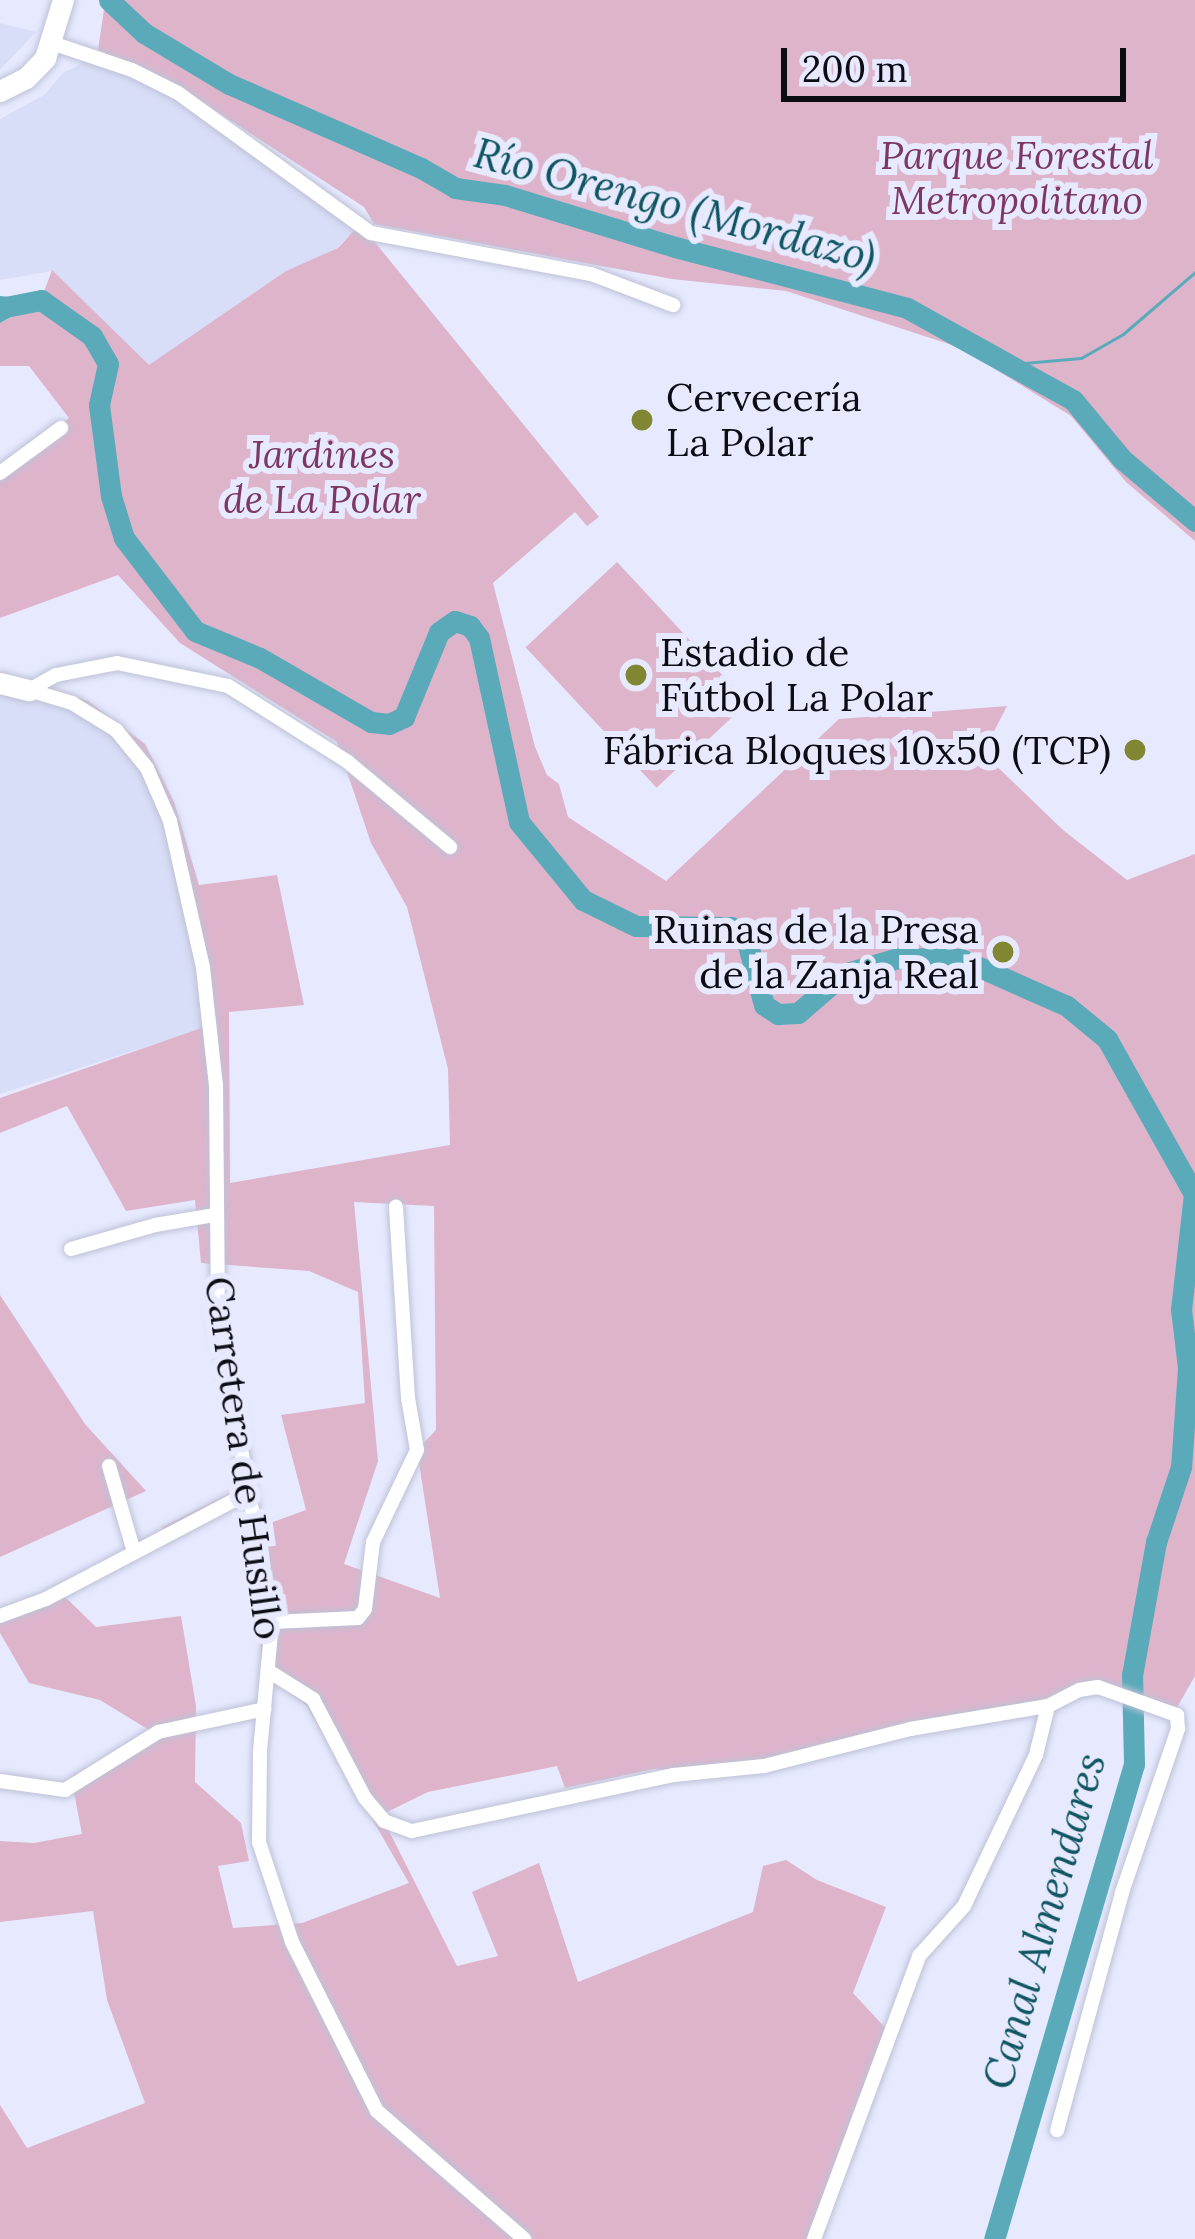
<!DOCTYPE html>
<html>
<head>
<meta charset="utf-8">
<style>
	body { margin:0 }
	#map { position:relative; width:1195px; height:2239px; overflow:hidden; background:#e7eaff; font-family:Lora,serif }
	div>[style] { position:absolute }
	.built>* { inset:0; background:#d9def8 }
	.green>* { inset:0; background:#deb4cb; transform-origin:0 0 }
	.water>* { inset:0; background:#5aaaba }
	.stream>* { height:3px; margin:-1.5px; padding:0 1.5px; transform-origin:1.5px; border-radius:1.5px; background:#5aaaba }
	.river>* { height:21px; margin:-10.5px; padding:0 10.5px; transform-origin:10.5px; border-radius:10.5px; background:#5aaaba }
	.roads { filter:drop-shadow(0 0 3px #bec2d6) drop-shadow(0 0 3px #bec2d6) }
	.street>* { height:14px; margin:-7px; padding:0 7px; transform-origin:7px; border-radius:7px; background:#fff }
	.secondary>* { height:21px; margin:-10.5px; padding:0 10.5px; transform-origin:10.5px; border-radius:10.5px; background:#fff }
	.primary>* { height:21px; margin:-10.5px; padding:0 10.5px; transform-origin:10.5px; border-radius:10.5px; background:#fff }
	.dots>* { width:33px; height:33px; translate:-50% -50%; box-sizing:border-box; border:6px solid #e7eaff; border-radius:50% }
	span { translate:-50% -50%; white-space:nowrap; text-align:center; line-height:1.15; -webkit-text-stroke:12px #e7eaff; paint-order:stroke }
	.park-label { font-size:39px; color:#7d3763; font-style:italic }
	.poi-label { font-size:39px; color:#0c0d13 }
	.left { translate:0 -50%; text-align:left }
	.right { translate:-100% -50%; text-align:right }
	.street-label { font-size:39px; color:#0c0d13 }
	.water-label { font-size:42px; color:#0f5561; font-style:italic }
	.scale { position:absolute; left:781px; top:48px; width:345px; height:54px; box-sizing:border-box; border:6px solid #0c0d13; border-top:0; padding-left:15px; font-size:36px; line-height:42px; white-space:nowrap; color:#0c0d13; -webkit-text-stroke:9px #e7eaff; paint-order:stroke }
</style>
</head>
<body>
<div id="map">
	<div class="built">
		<i style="clip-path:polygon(0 23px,36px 32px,0 70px)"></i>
		<i style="clip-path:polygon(93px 58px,178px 93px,360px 224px,338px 247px,149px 366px,52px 271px,0 280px,0 119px,44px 95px,63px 73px)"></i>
		<i style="clip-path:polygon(0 683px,29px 690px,116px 730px,147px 768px,170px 821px,213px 1025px,0 1094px)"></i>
	</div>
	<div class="green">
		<i style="clip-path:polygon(125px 0,1195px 0,1195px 541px,1126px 482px,1071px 416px,961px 348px,786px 291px,672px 279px,374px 224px,364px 207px,182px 89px,98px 50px,105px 3px,126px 14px)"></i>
		<i style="clip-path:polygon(evenodd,360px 224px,599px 517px,587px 526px,575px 512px,493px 583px,535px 747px,547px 775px,559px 784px,568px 817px,666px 881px,839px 719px,1007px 706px,983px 753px,1063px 830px,1127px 880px,1195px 854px,1195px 1676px,1172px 1716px,1098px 1687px,1048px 1706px,714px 1771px,654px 1769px,565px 1788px,557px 1766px,428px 1792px,381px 1815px,457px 1966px,498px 1956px,472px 1892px,539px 1863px,578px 1982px,753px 1912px,763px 1866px,786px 1860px,817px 1880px,886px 1907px,853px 1993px,890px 2033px,814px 2239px,0 2239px,0 2105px,27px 2148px,145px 2103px,107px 2000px,93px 1911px,0 1922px,0 1841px,34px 1843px,82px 1834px,71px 1777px,149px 1730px,100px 1700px,29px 1683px,0 1633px,0 1609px,58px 1590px,96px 1627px,181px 1616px,196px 1706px,195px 1782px,241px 1823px,249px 1861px,218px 1866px,233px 1928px,302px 1923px,409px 1883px,307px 1706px,262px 1673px,256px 1551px,243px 1504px,168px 1541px,162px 1527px,251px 1483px,262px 1526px,306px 1510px,281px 1415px,365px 1403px,358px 1292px,309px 1271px,201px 1263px,195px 1200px,126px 1211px,67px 1106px,0 1133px,0 1098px,213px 1024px,170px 821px,147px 768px,116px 729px,72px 703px,0 683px,0 672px,88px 701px,145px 744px,174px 802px,199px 885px,277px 875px,304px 1005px,229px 1012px,230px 1183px,450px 1145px,448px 1069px,407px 907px,371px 843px,337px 742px,180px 643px,118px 575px,0 618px,0 467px,69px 418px,29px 366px,0 366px,0 323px,41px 300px,52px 270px,149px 365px,286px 271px,338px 248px,360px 224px,354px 1202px,434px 1206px,436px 1430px,417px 1450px,440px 1598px,344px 1564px,378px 1461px,354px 1202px)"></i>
		<i style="left:617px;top:562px;width:192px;height:125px;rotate:47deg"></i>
		<i style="clip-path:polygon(0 1295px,85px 1424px,146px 1491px,0 1557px)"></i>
	</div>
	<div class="water">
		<i style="clip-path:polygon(0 296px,41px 300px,0 323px)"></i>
	</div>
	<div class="stream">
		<i style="left:1013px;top:364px;width:68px;rotate:-5deg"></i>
		<i style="left:1081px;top:358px;width:48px;rotate:-29.7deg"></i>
		<i style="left:1123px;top:334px;width:95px;rotate:-40.7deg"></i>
		<i style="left:1194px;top:1194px;width:1px;rotate:45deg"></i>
	</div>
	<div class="river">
		<i style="left:109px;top:0;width:48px;rotate:43.3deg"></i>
		<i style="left:144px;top:33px;width:99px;rotate:31deg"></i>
		<i style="left:229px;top:84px;width:210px;rotate:23.6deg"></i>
		<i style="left:421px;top:168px;width:39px;rotate:30deg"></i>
		<i style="left:455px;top:188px;width:50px;rotate:8deg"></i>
		<i style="left:505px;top:195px;width:178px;rotate:17deg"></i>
		<i style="left:675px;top:247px;width:240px;rotate:14.7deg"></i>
		<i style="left:907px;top:308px;width:190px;rotate:29deg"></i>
		<i style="left:1073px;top:400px;width:77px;rotate:50.3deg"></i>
		<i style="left:1122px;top:459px;width:96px;rotate:40.3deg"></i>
		<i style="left:0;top:308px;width:42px;rotate:-11deg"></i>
		<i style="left:41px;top:300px;width:62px;rotate:35.2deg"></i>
		<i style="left:92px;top:336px;width:32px;rotate:60deg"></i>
		<i style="left:108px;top:364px;width:42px;rotate:102.4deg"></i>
		<i style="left:99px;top:405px;width:92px;rotate:82.5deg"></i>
		<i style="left:111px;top:496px;width:44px;rotate:72.8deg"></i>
		<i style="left:124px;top:538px;width:117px;rotate:52.6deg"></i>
		<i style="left:195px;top:631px;width:70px;rotate:22.6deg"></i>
		<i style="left:260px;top:658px;width:128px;rotate:30deg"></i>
		<i style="left:371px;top:722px;width:18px;rotate:6deg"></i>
		<i style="left:389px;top:724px;width:17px;rotate:-25deg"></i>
		<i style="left:404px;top:717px;width:92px;rotate:-67.6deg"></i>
		<i style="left:439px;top:632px;width:19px;rotate:-35deg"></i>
		<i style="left:455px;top:621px;width:16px;rotate:18deg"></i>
		<i style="left:470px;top:626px;width:15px;rotate:53deg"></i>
		<i style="left:479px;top:638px;width:188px;rotate:77.7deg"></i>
		<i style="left:519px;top:822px;width:101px;rotate:50.6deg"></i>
		<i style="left:583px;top:900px;width:59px;rotate:26.1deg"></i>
		<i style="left:636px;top:926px;width:95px;rotate:0.6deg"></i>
		<i style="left:731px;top:927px;width:16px;rotate:27deg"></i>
		<i style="left:745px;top:934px;width:73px;rotate:75deg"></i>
		<i style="left:764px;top:1005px;width:17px;rotate:33deg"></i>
		<i style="left:778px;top:1014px;width:20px;rotate:-3deg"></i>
		<i style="left:798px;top:1013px;width:60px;rotate:-40.9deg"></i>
		<i style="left:843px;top:974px;width:57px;rotate:-16.2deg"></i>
		<i style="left:898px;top:958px;width:63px;rotate:0.9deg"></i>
		<i style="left:961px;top:959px;width:116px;rotate:23.9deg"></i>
		<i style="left:1067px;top:1006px;width:52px;rotate:39.5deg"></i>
		<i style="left:1107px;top:1039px;width:178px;rotate:60.7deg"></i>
		<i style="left:1194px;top:1194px;width:116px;rotate:96.4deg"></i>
		<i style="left:1181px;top:1309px;width:59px;rotate:83.2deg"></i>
		<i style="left:1188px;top:1368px;width:99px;rotate:94deg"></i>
		<i style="left:1181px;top:1467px;width:79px;rotate:108.4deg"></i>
		<i style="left:1156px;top:1542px;width:135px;rotate:100.2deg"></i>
		<i style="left:1132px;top:1675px;width:89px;rotate:88.7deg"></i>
		<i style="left:1134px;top:1764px;width:495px;rotate:106.4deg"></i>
	</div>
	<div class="roads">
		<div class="street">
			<i style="left:52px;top:43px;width:84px;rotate:18.6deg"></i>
			<i style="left:132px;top:70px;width:51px;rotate:26.6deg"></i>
			<i style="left:178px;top:93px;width:238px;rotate:36deg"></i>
			<i style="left:371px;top:233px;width:224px;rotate:10.6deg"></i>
			<i style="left:591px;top:274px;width:88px;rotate:20.7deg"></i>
			<i style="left:0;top:473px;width:76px;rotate:-36.4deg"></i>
			<i style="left:29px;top:690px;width:45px;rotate:16.8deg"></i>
			<i style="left:72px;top:703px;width:52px;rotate:31.5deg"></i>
			<i style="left:116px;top:730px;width:49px;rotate:50.8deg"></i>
			<i style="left:147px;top:768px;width:58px;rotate:66.5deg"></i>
			<i style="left:170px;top:821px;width:151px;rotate:77.3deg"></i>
			<i style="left:203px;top:968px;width:118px;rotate:83.7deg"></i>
			<i style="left:216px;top:1085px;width:236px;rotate:89.5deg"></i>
			<i style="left:218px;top:1321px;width:306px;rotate:79.8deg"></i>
			<i style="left:272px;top:1622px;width:131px;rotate:95.3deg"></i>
			<i style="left:260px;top:1752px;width:90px;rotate:90.6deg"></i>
			<i style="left:259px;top:1842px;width:105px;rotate:71.7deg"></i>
			<i style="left:292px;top:1942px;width:189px;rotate:63.3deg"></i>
			<i style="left:377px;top:2111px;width:195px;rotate:41deg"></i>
			<i style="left:29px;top:690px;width:31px;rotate:-29deg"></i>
			<i style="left:56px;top:675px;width:62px;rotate:-11.1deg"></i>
			<i style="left:117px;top:663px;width:113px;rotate:11.7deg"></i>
			<i style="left:228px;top:686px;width:142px;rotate:32.3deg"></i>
			<i style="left:348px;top:762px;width:133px;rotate:39.8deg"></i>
			<i style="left:71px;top:1249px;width:87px;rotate:-15.9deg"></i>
			<i style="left:155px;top:1225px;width:61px;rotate:-9.5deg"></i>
			<i style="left:109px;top:1466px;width:90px;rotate:73.8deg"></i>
			<i style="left:0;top:1616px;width:49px;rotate:-20.3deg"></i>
			<i style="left:46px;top:1599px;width:228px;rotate:-27.7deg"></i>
			<i style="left:272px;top:1622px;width:86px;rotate:-2.7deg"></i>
			<i style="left:358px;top:1618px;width:11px;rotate:-52deg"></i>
			<i style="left:365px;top:1609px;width:67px;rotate:-83.2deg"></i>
			<i style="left:373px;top:1542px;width:102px;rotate:-64.4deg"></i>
			<i style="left:417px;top:1450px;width:53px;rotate:-99.8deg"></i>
			<i style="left:408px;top:1398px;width:192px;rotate:-93.6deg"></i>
			<i style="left:270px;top:1672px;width:51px;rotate:32.1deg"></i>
			<i style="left:313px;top:1699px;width:112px;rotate:62.3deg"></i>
			<i style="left:365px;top:1798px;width:30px;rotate:50deg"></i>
			<i style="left:384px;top:1821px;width:30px;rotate:20deg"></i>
			<i style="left:412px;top:1831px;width:268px;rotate:-12.1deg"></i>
			<i style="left:674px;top:1775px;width:90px;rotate:-5.7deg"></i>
			<i style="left:764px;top:1766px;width:151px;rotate:-14.2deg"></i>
			<i style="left:910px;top:1729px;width:140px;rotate:-9.5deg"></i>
			<i style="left:1048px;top:1706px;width:35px;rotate:-27deg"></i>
			<i style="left:1079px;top:1690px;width:19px;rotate:-9deg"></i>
			<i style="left:1098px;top:1687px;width:84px;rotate:19.5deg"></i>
			<i style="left:1177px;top:1715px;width:14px;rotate:86deg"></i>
			<i style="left:1178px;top:1729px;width:173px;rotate:108.9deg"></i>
			<i style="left:1122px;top:1893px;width:246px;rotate:105.3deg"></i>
			<i style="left:0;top:1781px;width:66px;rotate:7.9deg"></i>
			<i style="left:65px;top:1790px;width:110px;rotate:-31.9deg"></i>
			<i style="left:158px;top:1732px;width:109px;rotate:-12.1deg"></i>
			<i style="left:814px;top:2239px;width:302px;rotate:-69.6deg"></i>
			<i style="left:919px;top:1956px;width:67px;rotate:-48deg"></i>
			<i style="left:964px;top:1906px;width:167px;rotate:-64.5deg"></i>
			<i style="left:1036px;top:1755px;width:50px;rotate:-76.2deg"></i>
		</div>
		<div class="secondary">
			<i style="left:0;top:683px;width:30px;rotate:14deg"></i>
		</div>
		<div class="primary">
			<i style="left:0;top:91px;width:29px;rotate:-27deg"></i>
			<i style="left:26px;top:78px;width:28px;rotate:-46deg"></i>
			<i style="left:45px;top:58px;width:61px;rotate:-72.8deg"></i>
		</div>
	</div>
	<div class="dots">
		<i style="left:642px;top:420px;background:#808631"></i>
		<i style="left:636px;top:675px;background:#808631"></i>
		<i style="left:1135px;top:750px;background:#808631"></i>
		<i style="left:1003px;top:952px;background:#808631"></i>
	</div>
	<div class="park-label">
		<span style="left:1017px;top:178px">Parque Forestal<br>Metropolitano</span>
		<span style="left:322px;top:477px">Jardines<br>de La Polar</span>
	</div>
	<div class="poi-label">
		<span class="left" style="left:666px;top:420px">Cervecería<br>La Polar</span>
		<span class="left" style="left:660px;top:675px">Estadio de<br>Fútbol La Polar</span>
		<span class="right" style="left:1111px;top:750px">Fábrica Bloques 10x50 (TCP)</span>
		<span class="right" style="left:979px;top:952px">Ruinas de la Presa<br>de la Zanja Real</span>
	</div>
	<div class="street-label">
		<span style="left:244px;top:1458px;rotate:82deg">Carretera de Husillo</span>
	</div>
	<div class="water-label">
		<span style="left:675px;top:205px;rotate:15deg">Río Orengo (Mordazo)</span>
		<span style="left:1044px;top:1921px;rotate:-74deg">Canal Almendares</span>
	</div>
	<div class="scale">200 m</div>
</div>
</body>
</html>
